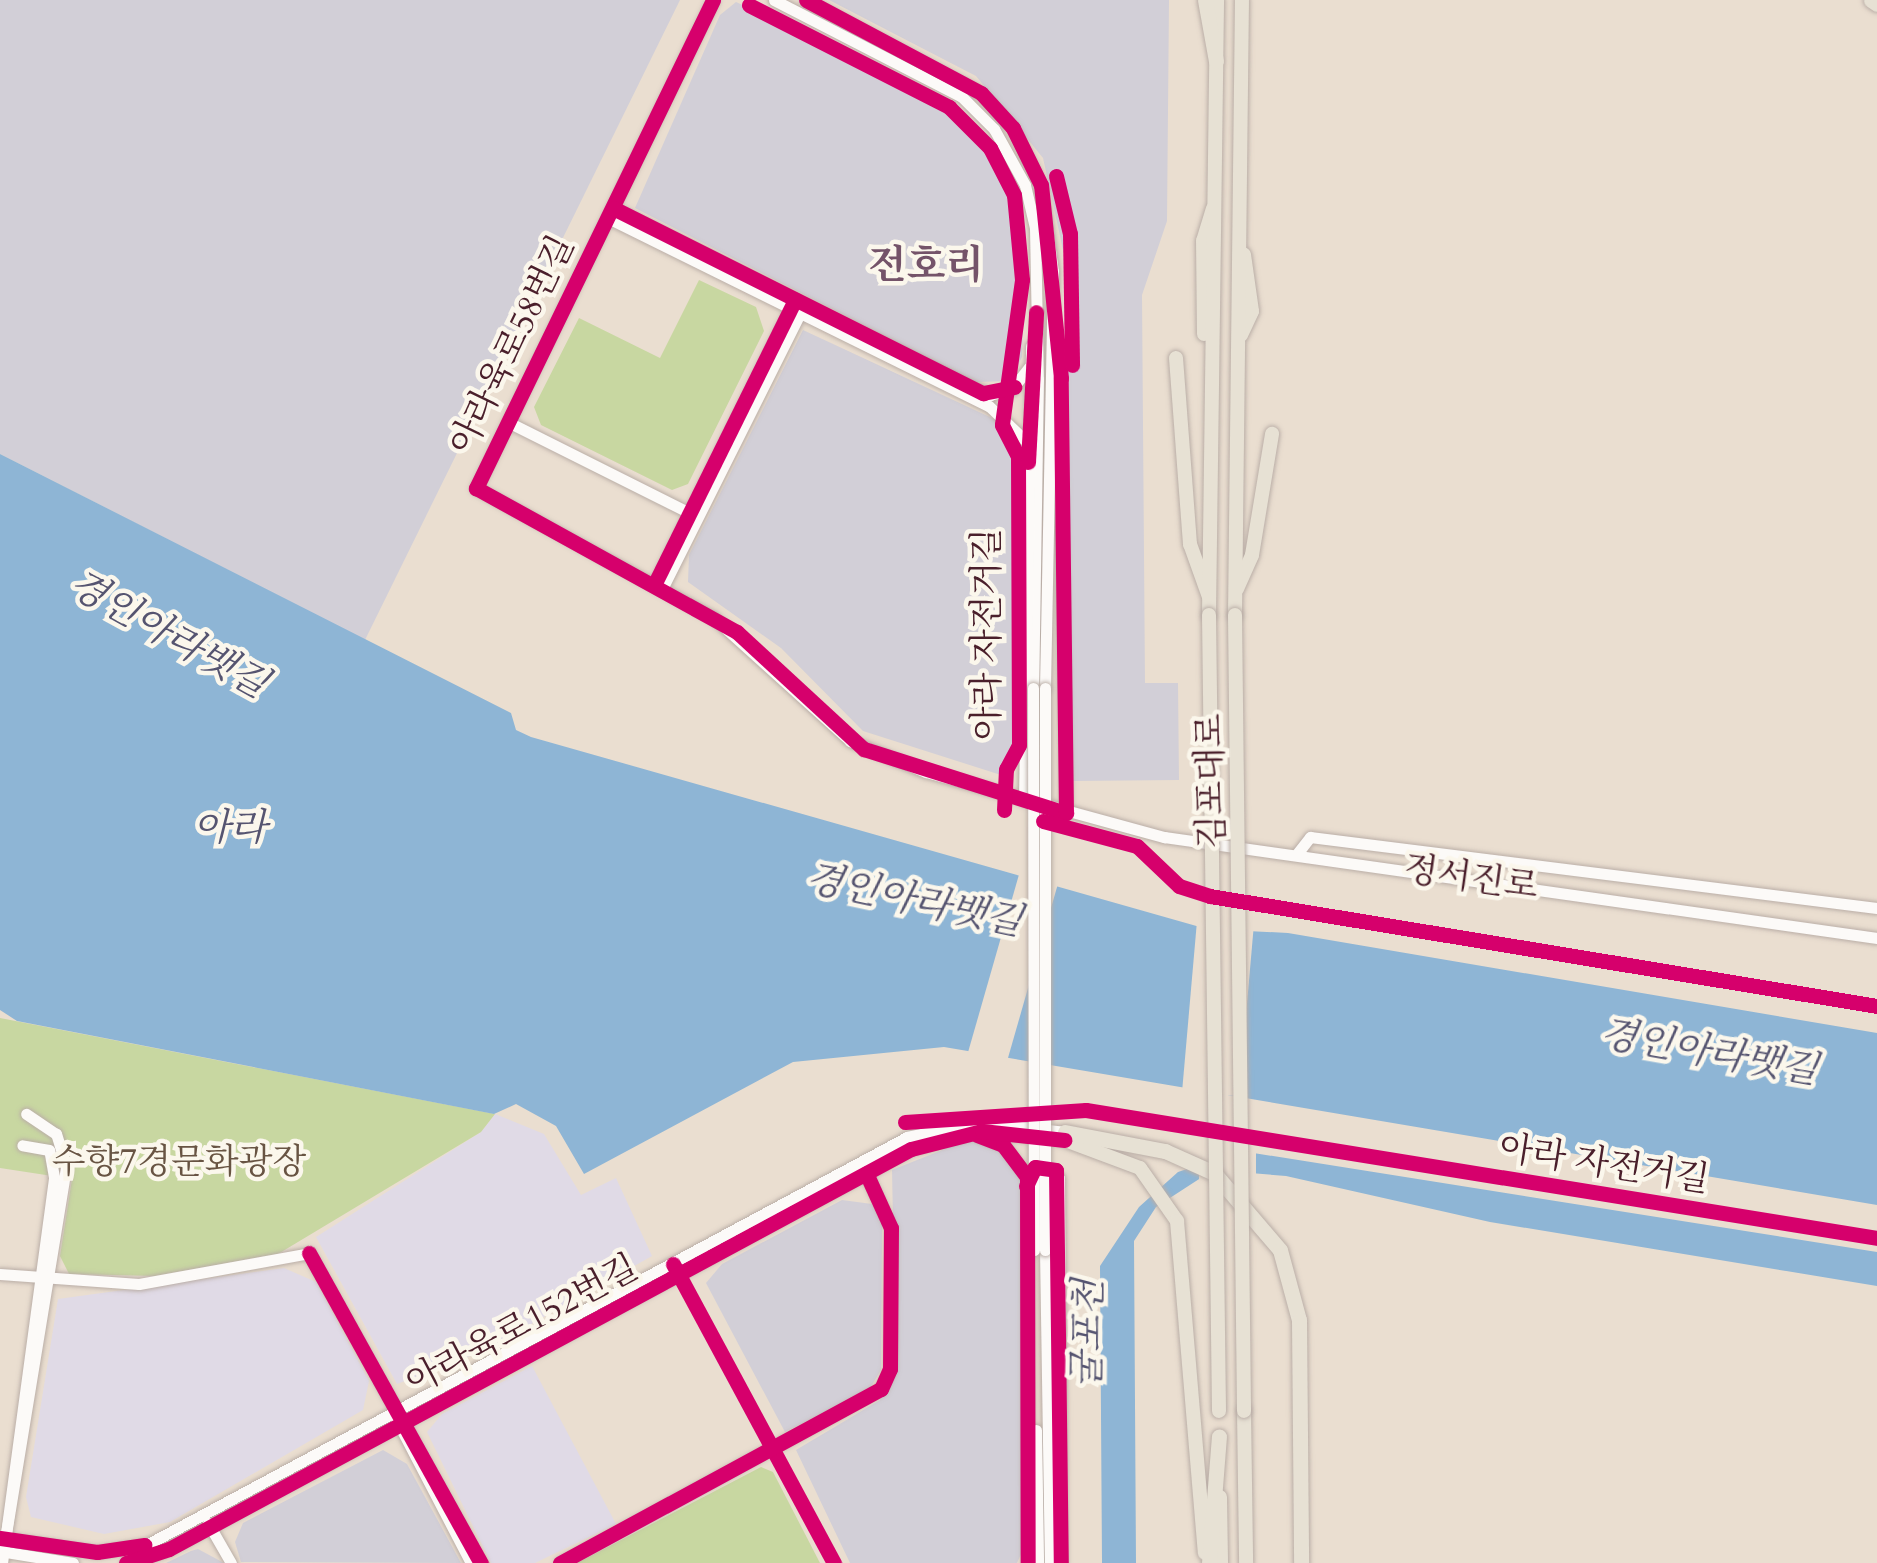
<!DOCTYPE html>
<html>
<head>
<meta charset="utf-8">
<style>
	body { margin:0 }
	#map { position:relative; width:1877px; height:1563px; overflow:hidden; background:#eaded0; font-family:Cardo,"Noto Serif KR",serif }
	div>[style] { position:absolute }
	.built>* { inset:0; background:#e0dae6 }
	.industrial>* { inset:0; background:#d2cfd7 }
	.green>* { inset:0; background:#c8d7a1 }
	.water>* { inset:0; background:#8eb5d5 }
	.pier>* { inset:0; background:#eaded0; transform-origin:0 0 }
	.roads { filter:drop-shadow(0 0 2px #baaea7) drop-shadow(0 0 2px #baaea7) }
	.minor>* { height:11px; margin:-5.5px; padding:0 5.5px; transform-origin:5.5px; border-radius:5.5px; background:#fcfaf8 }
	.major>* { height:14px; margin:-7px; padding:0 7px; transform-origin:7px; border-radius:7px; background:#e7e1d4 }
	.highway>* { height:15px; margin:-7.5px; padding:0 7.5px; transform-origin:7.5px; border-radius:7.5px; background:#e7e1d4 }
	.bridges { filter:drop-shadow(0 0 2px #baaea7) drop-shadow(0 0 2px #baaea7) }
	.minor-bridge>* { height:11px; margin:-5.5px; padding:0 5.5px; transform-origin:5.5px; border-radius:5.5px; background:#fcfaf8 }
	.major-bridge>* { height:14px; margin:-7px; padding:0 7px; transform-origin:7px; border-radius:7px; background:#e7e1d4 }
	.cycleway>* { height:15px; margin:-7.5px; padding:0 7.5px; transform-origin:7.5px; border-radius:7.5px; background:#d6006c }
	span { translate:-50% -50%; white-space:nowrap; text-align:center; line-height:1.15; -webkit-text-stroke:9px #fbf7ec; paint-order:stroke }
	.street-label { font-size:35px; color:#4a1f2b }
	.park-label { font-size:35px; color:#685443 }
	.water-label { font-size:38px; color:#555470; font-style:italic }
	.quarter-label { font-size:40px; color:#745369; font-weight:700 }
</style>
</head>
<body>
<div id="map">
	<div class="built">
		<i style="clip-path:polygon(495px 1114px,544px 1134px,581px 1195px,616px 1178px,652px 1256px,483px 1351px,397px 1384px,316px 1237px,481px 1132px)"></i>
		<i style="clip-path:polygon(284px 1268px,316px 1282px,369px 1381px,363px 1410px,170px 1522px,104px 1534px,31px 1517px,26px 1497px,58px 1299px)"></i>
		<i style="clip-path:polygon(532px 1366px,616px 1524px,535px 1563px,491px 1563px,427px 1432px,442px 1414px)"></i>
	</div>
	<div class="industrial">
		<i style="clip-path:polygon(0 0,680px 0,365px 640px,0 454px)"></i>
		<i style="clip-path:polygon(829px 0,1169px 0,1167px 221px,1142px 295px,1145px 683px,1178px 683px,1179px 780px,1071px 781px,1065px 259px,1043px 158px,976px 76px)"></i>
		<i style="clip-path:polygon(736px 2px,935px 93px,988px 138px,1016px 187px,1026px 230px,1022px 357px,1010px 381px,975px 382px,635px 208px,720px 15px)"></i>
		<i style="clip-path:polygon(803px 330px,1007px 425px,1020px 439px,1023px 744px,1001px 775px,863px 731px,781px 648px,688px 582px,689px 555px)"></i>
		<i style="clip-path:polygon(970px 1139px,996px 1145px,1022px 1180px,1021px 1554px,1017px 1563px,850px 1563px,796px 1450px,880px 1400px,896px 1375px,892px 1170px)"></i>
		<i style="clip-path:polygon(842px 1200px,872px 1204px,882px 1224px,881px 1370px,869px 1390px,785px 1432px,706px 1283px,722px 1264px)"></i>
		<i style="clip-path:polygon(383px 1450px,407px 1464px,461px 1563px,241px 1562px,235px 1542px,243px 1523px)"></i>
		<i style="clip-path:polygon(198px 1549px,224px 1563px,166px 1563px,191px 1551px)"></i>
	</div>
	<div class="green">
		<i style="clip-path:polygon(699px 280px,756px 307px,764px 331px,688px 484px,672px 490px,541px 425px,534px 407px,579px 318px,660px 358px)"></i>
		<i style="clip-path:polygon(0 1018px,495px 1114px,481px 1132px,278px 1254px,155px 1276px,69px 1274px,60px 1256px,72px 1179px,0 1168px)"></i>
		<i style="clip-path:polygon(761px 1467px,773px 1472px,820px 1563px,577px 1563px)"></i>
	</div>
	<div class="water">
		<i style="clip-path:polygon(0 454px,511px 713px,516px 730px,531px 737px,1207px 929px,1288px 933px,1877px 1033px,1877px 1205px,944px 1047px,793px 1062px,584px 1174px,556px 1126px,516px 1104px,494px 1114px,17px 1021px,0 1010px)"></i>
		<i style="clip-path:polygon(1241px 1151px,1877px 1252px,1877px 1286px,1490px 1222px,1286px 1176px,1213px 1170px,1156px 1207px,1134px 1241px,1136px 1563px,1102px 1563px,1100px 1266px,1139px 1207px,1178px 1172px)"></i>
	</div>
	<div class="pier">
		<i style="left:1020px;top:871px;width:40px;height:193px;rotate:16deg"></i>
		<i style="left:1197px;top:921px;width:57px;height:171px;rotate:5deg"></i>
		<i style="clip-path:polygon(1214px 1148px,1256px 1149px,1256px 1176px,1199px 1183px,1199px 1154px)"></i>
	</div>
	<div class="roads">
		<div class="minor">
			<i style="left:713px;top:0;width:543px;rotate:115.9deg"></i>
			<i style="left:476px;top:488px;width:270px;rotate:28.6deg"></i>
			<i style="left:713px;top:617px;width:185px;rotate:42.1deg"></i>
			<i style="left:850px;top:741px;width:82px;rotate:22.2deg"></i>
			<i style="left:926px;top:772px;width:247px;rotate:15.3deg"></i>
			<i style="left:1164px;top:837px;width:720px;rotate:8.06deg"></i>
			<i style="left:774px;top:0;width:212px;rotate:27.3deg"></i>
			<i style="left:962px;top:97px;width:45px;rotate:45deg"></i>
			<i style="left:994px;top:129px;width:64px;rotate:61deg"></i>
			<i style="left:1025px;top:185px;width:44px;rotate:76.9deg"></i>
			<i style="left:1035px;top:228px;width:151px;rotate:88.9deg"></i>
			<i style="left:1038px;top:379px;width:309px;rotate:90.9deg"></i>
			<i style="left:806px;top:0;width:198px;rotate:28deg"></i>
			<i style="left:981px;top:93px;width:47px;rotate:47.6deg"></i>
			<i style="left:1013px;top:128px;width:64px;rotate:63.8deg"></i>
			<i style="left:1041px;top:185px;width:87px;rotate:82.1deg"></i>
			<i style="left:1053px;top:271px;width:417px;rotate:91.1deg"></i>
			<i style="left:613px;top:208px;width:421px;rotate:26.4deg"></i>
			<i style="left:990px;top:395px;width:23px;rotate:-15deg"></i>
			<i style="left:1012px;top:389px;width:28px;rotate:-52deg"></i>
			<i style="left:608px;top:218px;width:425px;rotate:26.3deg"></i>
			<i style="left:989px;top:406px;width:54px;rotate:43.5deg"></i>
			<i style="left:1058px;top:354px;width:459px;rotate:89deg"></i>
			<i style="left:508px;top:422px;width:203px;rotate:26.6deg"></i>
			<i style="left:655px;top:583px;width:311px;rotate:-63.7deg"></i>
			<i style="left:662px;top:589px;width:315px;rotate:-63.4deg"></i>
			<i style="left:1024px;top:800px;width:454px;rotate:-89.1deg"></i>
			<i style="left:1296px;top:855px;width:23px;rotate:-52deg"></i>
			<i style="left:1310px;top:837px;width:571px;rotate:7.14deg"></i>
			<i style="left:976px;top:1135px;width:29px;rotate:20deg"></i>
			<i style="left:1003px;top:1145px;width:40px;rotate:53deg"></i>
			<i style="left:1027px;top:1177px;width:386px;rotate:89.9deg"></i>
			<i style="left:1036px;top:1166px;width:26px;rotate:28deg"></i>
			<i style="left:1059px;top:1178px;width:385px;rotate:89.7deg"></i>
			<i style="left:1045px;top:1250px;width:313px;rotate:89.1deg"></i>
			<i style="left:0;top:1274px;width:139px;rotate:4.1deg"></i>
			<i style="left:139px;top:1284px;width:173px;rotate:-10.3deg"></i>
			<i style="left:309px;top:1253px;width:355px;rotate:61deg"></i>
			<i style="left:396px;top:1419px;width:162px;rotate:62.5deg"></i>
			<i style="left:1036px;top:1430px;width:133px;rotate:89.1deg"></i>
			<i style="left:208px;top:1523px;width:46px;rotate:60.1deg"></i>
			<i style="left:0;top:1538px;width:98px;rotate:8.2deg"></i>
			<i style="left:97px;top:1552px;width:52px;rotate:-8.9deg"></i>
			<i style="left:148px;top:1544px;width:861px;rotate:-28.2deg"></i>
			<i style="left:907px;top:1137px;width:72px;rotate:-12.1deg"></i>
			<i style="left:977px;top:1122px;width:89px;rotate:6.5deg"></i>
			<i style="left:0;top:1551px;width:74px;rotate:9.3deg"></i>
			<i style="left:3px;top:1552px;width:391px;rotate:-80.7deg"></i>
			<i style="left:66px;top:1166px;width:34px;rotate:-107deg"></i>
			<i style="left:56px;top:1134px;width:36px;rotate:-146deg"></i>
			<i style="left:2px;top:1563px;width:389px;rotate:-82.3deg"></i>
			<i style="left:54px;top:1177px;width:27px;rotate:-100deg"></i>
			<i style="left:49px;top:1150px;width:27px;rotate:-170deg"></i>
			<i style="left:126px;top:1563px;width:45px;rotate:-18deg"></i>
			<i style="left:169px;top:1549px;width:843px;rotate:-28.33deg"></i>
			<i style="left:911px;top:1149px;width:73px;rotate:-14.2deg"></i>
			<i style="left:982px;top:1131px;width:83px;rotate:6.2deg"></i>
			<i style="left:560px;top:1563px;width:365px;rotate:-28.5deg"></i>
			<i style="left:881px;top:1389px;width:22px;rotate:-66deg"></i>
			<i style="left:890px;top:1369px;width:141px;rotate:-89.6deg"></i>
			<i style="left:891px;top:1228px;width:60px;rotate:-114.4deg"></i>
		</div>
		<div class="major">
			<i style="left:1204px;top:334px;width:93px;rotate:-90.6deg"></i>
			<i style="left:1203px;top:241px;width:34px;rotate:-73deg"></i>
			<i style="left:1241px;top:335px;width:26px;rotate:-65deg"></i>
			<i style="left:1252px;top:311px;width:57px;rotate:-98.1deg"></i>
			<i style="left:1176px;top:358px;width:187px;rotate:85.7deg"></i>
			<i style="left:1190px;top:544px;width:56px;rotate:70.3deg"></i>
			<i style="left:1237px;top:589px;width:37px;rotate:-66deg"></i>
			<i style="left:1252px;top:555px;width:123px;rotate:-80.6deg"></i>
			<i style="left:1209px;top:615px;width:615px;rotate:-89.25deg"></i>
			<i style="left:1235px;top:615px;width:615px;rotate:-89.35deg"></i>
			<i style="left:1065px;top:1140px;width:80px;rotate:20.5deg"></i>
			<i style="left:1140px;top:1168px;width:65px;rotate:55.1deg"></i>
			<i style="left:1177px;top:1221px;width:333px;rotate:85.2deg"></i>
			<i style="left:1244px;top:1411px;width:152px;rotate:89.2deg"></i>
			<i style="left:1220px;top:1497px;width:66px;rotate:89.1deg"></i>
		</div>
		<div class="highway">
			<i style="left:1205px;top:0;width:62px;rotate:79.8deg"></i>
			<i style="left:1871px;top:0;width:7px;rotate:34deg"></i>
			<i style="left:1065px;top:1132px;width:102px;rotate:10.8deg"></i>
			<i style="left:1165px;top:1151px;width:54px;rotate:24.2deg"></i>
			<i style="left:1214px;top:1173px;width:101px;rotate:49.4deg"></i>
			<i style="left:1280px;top:1250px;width:73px;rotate:74.8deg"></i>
			<i style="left:1299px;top:1320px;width:243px;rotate:89.5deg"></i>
			<i style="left:1209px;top:1563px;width:127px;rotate:-85.5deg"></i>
		</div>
	</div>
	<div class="bridges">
		<div class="minor-bridge">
			<i style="left:1033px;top:688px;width:562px;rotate:89.9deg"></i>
			<i style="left:1045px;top:688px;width:562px;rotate:90deg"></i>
		</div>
		<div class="major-bridge">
			<i style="left:1209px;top:615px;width:796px;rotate:89.28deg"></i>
			<i style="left:1235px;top:615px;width:796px;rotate:89.35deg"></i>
		</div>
	</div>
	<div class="cycleway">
		<i style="left:713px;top:0;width:543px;rotate:115.9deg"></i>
		<i style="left:476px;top:488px;width:298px;rotate:28.9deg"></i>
		<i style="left:737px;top:632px;width:173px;rotate:42.7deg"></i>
		<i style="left:864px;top:749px;width:212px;rotate:17.6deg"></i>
		<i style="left:1066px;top:813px;width:435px;rotate:-90.7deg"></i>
		<i style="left:1061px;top:378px;width:194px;rotate:-95.9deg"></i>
		<i style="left:1041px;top:185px;width:64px;rotate:-116.2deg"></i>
		<i style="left:1013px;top:128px;width:47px;rotate:-132.4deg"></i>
		<i style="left:981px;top:93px;width:198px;rotate:-152deg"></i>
		<i style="left:749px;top:5px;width:225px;rotate:27deg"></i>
		<i style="left:949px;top:107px;width:58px;rotate:45deg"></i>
		<i style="left:990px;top:148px;width:53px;rotate:62.9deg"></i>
		<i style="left:1014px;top:195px;width:85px;rotate:84.6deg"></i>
		<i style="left:1022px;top:280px;width:146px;rotate:97.9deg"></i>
		<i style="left:1002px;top:425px;width:35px;rotate:63deg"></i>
		<i style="left:1018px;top:456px;width:289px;rotate:89.8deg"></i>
		<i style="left:1019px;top:745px;width:27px;rotate:118deg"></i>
		<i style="left:1006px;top:769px;width:41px;rotate:92.8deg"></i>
		<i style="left:1056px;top:176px;width:60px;rotate:76.4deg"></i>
		<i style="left:1070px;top:234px;width:131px;rotate:89.1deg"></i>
		<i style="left:613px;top:208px;width:414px;rotate:26.6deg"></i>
		<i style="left:983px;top:393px;width:32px;rotate:-11deg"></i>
		<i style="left:1028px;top:462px;width:150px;rotate:-86.9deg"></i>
		<i style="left:655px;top:583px;width:316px;rotate:-63.7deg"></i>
		<i style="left:1043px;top:821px;width:97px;rotate:14.9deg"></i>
		<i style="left:1137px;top:846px;width:58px;rotate:43.6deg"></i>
		<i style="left:1179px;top:886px;width:33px;rotate:18deg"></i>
		<i style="left:1210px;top:896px;width:676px;rotate:9.36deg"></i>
		<i style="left:905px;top:1122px;width:181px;rotate:-3.8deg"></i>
		<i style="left:1086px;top:1110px;width:801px;rotate:9.19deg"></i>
		<i style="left:977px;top:1135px;width:28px;rotate:21deg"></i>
		<i style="left:1003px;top:1145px;width:40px;rotate:53deg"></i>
		<i style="left:1027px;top:1177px;width:386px;rotate:89.9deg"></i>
		<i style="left:1026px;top:1186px;width:21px;rotate:-65deg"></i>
		<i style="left:1035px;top:1167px;width:21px;rotate:8deg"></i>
		<i style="left:1056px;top:1170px;width:393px;rotate:89.3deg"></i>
		<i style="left:309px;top:1253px;width:355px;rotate:61deg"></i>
		<i style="left:673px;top:1264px;width:340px;rotate:61.7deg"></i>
		<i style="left:0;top:1538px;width:98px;rotate:8.2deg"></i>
		<i style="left:97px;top:1552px;width:48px;rotate:-8.5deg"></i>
		<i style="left:126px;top:1563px;width:45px;rotate:-18deg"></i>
		<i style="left:169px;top:1549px;width:843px;rotate:-28.33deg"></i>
		<i style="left:911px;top:1149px;width:73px;rotate:-14.2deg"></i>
		<i style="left:982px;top:1131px;width:83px;rotate:6.2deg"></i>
		<i style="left:560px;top:1563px;width:365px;rotate:-28.5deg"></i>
		<i style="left:881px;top:1389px;width:22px;rotate:-66deg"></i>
		<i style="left:890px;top:1369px;width:141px;rotate:-89.6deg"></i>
		<i style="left:891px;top:1228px;width:60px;rotate:-114.4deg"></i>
	</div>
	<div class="street-label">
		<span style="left:512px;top:345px;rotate:-64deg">아라육로58번길</span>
		<span style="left:987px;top:634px;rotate:-90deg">아라 자전거길</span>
		<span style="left:1211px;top:781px;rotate:-91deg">김포대로</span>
		<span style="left:1471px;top:878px;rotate:8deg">정서진로</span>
		<span style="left:1604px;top:1164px;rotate:9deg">아라 자전거길</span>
		<span style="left:522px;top:1325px;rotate:-28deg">아라육로152번길</span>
	</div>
	<div class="park-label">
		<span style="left:179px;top:1162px">수향7경문화광장</span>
	</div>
	<div class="water-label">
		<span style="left:168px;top:635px;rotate:29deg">경인아라뱃길</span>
		<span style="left:230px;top:829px">아라</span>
		<span style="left:914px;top:901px;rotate:12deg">경인아라뱃길</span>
		<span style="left:1709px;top:1053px;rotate:10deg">경인아라뱃길</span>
		<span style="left:1089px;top:1334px;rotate:-89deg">굴포천</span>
	</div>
	<div class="quarter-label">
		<span style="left:926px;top:266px">전호리</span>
	</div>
</div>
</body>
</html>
